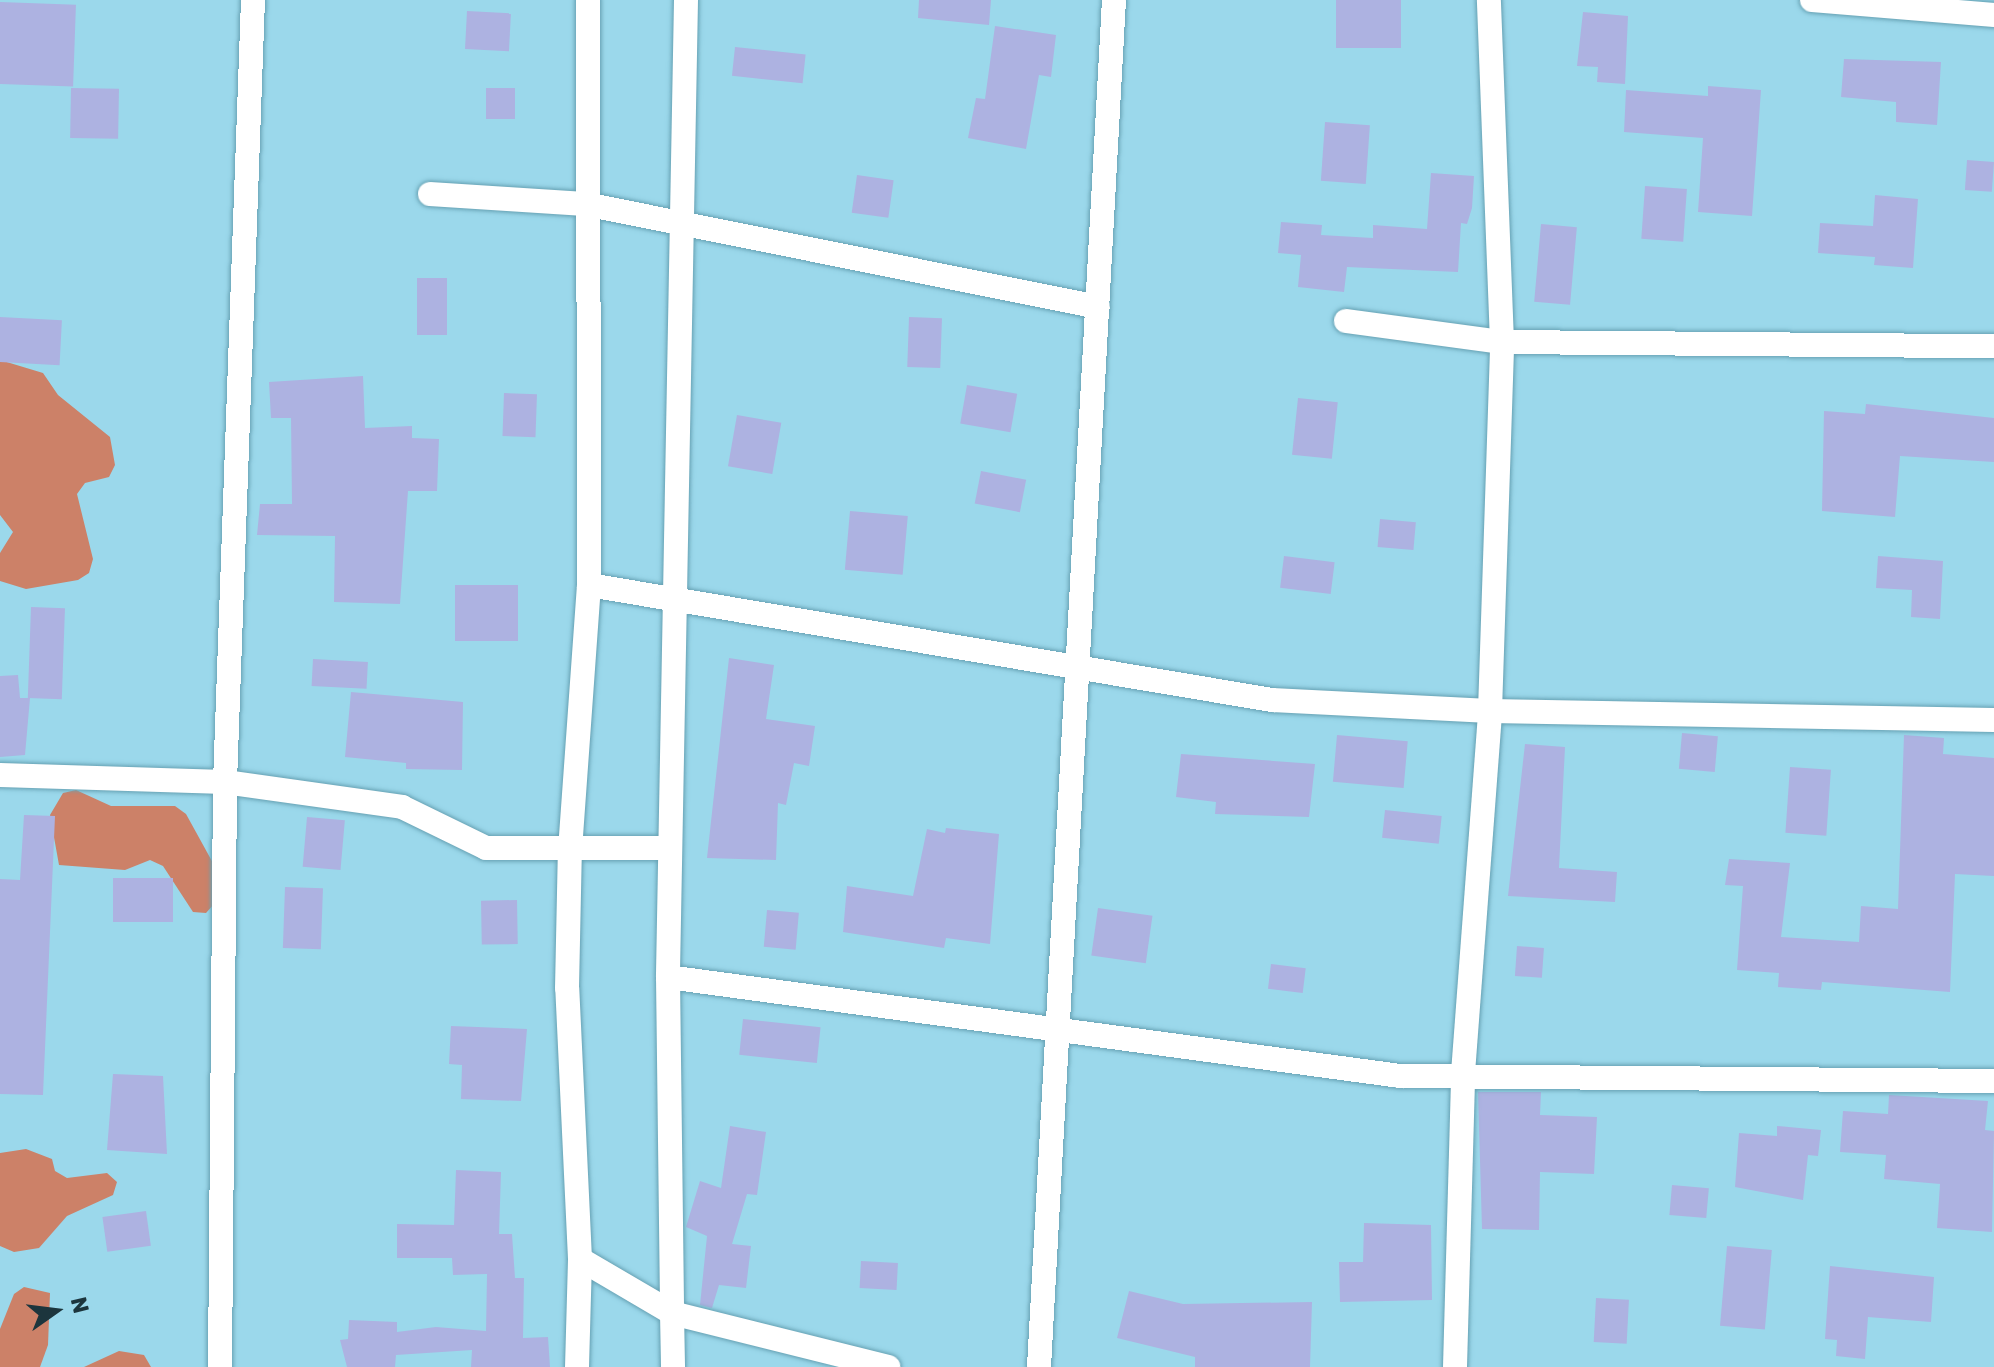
<!DOCTYPE html>
<html>
<head>
<meta charset="utf-8">
<style>
	body { margin:0 }
	#map { position:relative; width:1994px; height:1367px; overflow:hidden; background:#9bd8eb; font-family:Rubik,sans-serif }
	div>[style] { position:absolute }
	.forest>* { inset:0; background:#cc8168 }
	.building>* { inset:0; background:#adb2e1; transform-origin:0 0 }
	.roads { filter:drop-shadow(0 0 2px #66a1b3) drop-shadow(0 0 2px #66a1b3) }
	.minor>* { height:24px; margin:-12px; padding:0 12px; transform-origin:12px; border-radius:12px; background:#fff }
	span { translate:-50% -50%; white-space:nowrap; text-align:center; line-height:1.15; -webkit-text-stroke:8px #9bd8eb; paint-order:stroke }
	.north { position:absolute; left:16px; top:1271px; width:80px; height:80px; -webkit-text-stroke:6px #9bd8eb; paint-order:stroke; rotate:76deg; font-size:22px; font-weight:700; line-height:32px; text-align:center; color:#1c353d }
	.north::after { content:''; display:block; margin:auto; width:28px; height:36px; background:#1c353d; clip-path:polygon(50% 0,100% 100%,50% 72%,0 100%) }
</style>
</head>
<body>
<div id="map">
	<div class="forest">
		<i style="clip-path:polygon(0 360px,43px 373px,58px 395px,110px 437px,115px 465px,109px 477px,85px 483px,77px 494px,93px 559px,89px 573px,78px 580px,26px 589px,0 581px,0 553px,13px 532px,0 515px)"></i>
		<i style="clip-path:polygon(76px 790px,111px 806px,175px 806px,186px 814px,213px 863px,215px 903px,206px 913px,193px 912px,163px 866px,150px 860px,125px 870px,59px 865px,50px 815px,63px 793px)"></i>
		<i style="clip-path:polygon(26px 1149px,52px 1159px,55px 1171px,67px 1178px,107px 1173px,117px 1182px,113px 1195px,67px 1216px,39px 1248px,14px 1252px,0 1246px,0 1153px)"></i>
		<i style="clip-path:polygon(24px 1287px,50px 1293px,48px 1345px,40px 1367px,0 1367px,0 1329px,14px 1294px)"></i>
		<i style="clip-path:polygon(119px 1351px,144px 1355px,151px 1367px,84px 1367px)"></i>
	</div>
	<div class="building">
		<i style="clip-path:polygon(919px 0,991px 0,989px 25px,918px 18px)"></i>
		<i style="left:1336px;top:0;width:65px;height:48px"></i>
		<i style="left:0;top:2px;width:76px;height:82px;rotate:2deg"></i>
		<i style="left:467px;top:11px;width:44px;height:38px;rotate:3deg"></i>
		<i style="clip-path:polygon(1583px 12px,1628px 16px,1625px 84px,1597px 82px,1598px 67px,1577px 66px)"></i>
		<i style="clip-path:polygon(995px 26px,1056px 35px,1051px 77px,1039px 75px,1026px 149px,968px 138px,976px 98px,985px 99px)"></i>
		<i style="left:735px;top:47px;width:71px;height:29px;rotate:6deg"></i>
		<i style="clip-path:polygon(1844px 59px,1941px 62px,1937px 125px,1896px 122px,1896px 102px,1841px 97px)"></i>
		<i style="clip-path:polygon(1708px 86px,1761px 90px,1752px 216px,1698px 212px,1703px 138px,1624px 132px,1626px 90px,1708px 96px)"></i>
		<i style="left:71px;top:88px;width:48px;height:50px;rotate:1deg"></i>
		<i style="left:486px;top:88px;width:29px;height:31px"></i>
		<i style="left:1325px;top:122px;width:45px;height:59px;rotate:4deg"></i>
		<i style="left:1967px;top:160px;width:27px;height:30px;rotate:4deg"></i>
		<i style="clip-path:polygon(1431px 173px,1474px 176px,1472px 208px,1467px 224px,1461px 223px,1458px 272px,1347px 267px,1344px 292px,1298px 287px,1301px 255px,1278px 253px,1281px 222px,1322px 225px,1321px 235px,1373px 238px,1373px 225px,1427px 229px)"></i>
		<i style="left:857px;top:175px;width:37px;height:38px;rotate:8deg"></i>
		<i style="left:1645px;top:186px;width:42px;height:53px;rotate:4deg"></i>
		<i style="clip-path:polygon(1875px 195px,1918px 199px,1913px 268px,1874px 265px,1875px 257px,1818px 253px,1820px 223px,1873px 226px)"></i>
		<i style="left:1541px;top:224px;width:36px;height:78px;rotate:5deg"></i>
		<i style="left:417px;top:278px;width:30px;height:57px"></i>
		<i style="left:0;top:317px;width:62px;height:45px;rotate:3deg"></i>
		<i style="left:909px;top:317px;width:33px;height:50px;rotate:2deg"></i>
		<i style="clip-path:polygon(363px 376px,365px 428px,412px 426px,412px 438px,439px 439px,437px 491px,408px 491px,400px 604px,334px 602px,335px 536px,257px 535px,260px 504px,292px 504px,291px 418px,271px 418px,269px 382px)"></i>
		<i style="left:967px;top:385px;width:51px;height:39px;rotate:10deg"></i>
		<i style="left:504px;top:393px;width:33px;height:43px;rotate:2deg"></i>
		<i style="left:1298px;top:398px;width:40px;height:57px;rotate:6deg"></i>
		<i style="clip-path:polygon(1866px 404px,1994px 418px,1994px 462px,1900px 456px,1895px 517px,1822px 511px,1824px 411px,1865px 414px)"></i>
		<i style="left:737px;top:415px;width:45px;height:52px;rotate:10deg"></i>
		<i style="left:981px;top:471px;width:46px;height:33px;rotate:11deg"></i>
		<i style="left:850px;top:511px;width:58px;height:59px;rotate:5deg"></i>
		<i style="left:1380px;top:519px;width:36px;height:28px;rotate:5deg"></i>
		<i style="left:1284px;top:556px;width:51px;height:32px;rotate:7deg"></i>
		<i style="clip-path:polygon(1878px 556px,1943px 561px,1940px 619px,1911px 617px,1912px 590px,1876px 588px)"></i>
		<i style="left:455px;top:585px;width:63px;height:56px"></i>
		<i style="left:31px;top:607px;width:34px;height:91px;rotate:2deg"></i>
		<i style="clip-path:polygon(729px 658px,774px 665px,766px 719px,815px 726px,809px 766px,794px 763px,786px 805px,778px 803px,776px 860px,707px 858px)"></i>
		<i style="left:313px;top:659px;width:55px;height:27px;rotate:3deg"></i>
		<i style="clip-path:polygon(18px 675px,20px 698px,30px 698px,25px 755px,0 757px,0 676px)"></i>
		<i style="clip-path:polygon(351px 692px,463px 702px,462px 770px,406px 769px,406px 763px,345px 757px)"></i>
		<i style="left:1682px;top:733px;width:36px;height:36px;rotate:5deg"></i>
		<i style="left:1337px;top:735px;width:71px;height:47px;rotate:5deg"></i>
		<i style="clip-path:polygon(1904px 735px,1944px 738px,1943px 754px,1994px 758px,1994px 876px,1955px 874px,1950px 992px,1822px 982px,1821px 990px,1778px 987px,1779px 973px,1737px 970px,1743px 886px,1725px 885px,1729px 859px,1790px 863px,1781px 937px,1859px 942px,1861px 906px,1898px 909px)"></i>
		<i style="clip-path:polygon(1525px 744px,1565px 747px,1559px 868px,1617px 872px,1615px 902px,1508px 896px)"></i>
		<i style="clip-path:polygon(1181px 754px,1315px 764px,1309px 817px,1215px 814px,1216px 802px,1176px 797px)"></i>
		<i style="left:1790px;top:767px;width:41px;height:66px;rotate:4deg"></i>
		<i style="left:1385px;top:810px;width:57px;height:28px;rotate:6deg"></i>
		<i style="clip-path:polygon(24px 815px,55px 816px,43px 1095px,0 1094px,0 879px,20px 880px)"></i>
		<i style="left:307px;top:817px;width:38px;height:50px;rotate:5deg"></i>
		<i style="clip-path:polygon(946px 828px,999px 834px,990px 944px,946px 938px,944px 948px,843px 932px,847px 886px,913px 896px,927px 829px,945px 833px)"></i>
		<i style="left:113px;top:878px;width:60px;height:44px"></i>
		<i style="left:285px;top:887px;width:38px;height:61px;rotate:2deg"></i>
		<i style="left:517px;top:900px;width:44px;height:36px;rotate:89deg"></i>
		<i style="left:1098px;top:908px;width:55px;height:48px;rotate:8deg"></i>
		<i style="left:767px;top:910px;width:32px;height:37px;rotate:5deg"></i>
		<i style="left:1517px;top:946px;width:27px;height:30px;rotate:4deg"></i>
		<i style="left:1271px;top:964px;width:35px;height:25px;rotate:7deg"></i>
		<i style="left:743px;top:1019px;width:78px;height:36px;rotate:6deg"></i>
		<i style="clip-path:polygon(451px 1026px,527px 1029px,521px 1101px,461px 1099px,462px 1065px,449px 1064px)"></i>
		<i style="clip-path:polygon(113px 1074px,163px 1076px,167px 1154px,107px 1150px)"></i>
		<i style="clip-path:polygon(1478px 1092px,1541px 1092px,1540px 1115px,1597px 1117px,1594px 1174px,1540px 1172px,1539px 1230px,1482px 1229px)"></i>
		<i style="clip-path:polygon(1889px 1095px,1988px 1101px,1985px 1130px,1994px 1131px,1992px 1232px,1937px 1228px,1940px 1184px,1884px 1179px,1886px 1155px,1840px 1152px,1843px 1111px,1888px 1114px)"></i>
		<i style="clip-path:polygon(730px 1126px,766px 1132px,757px 1195px,747px 1194px,732px 1244px,751px 1246px,746px 1288px,719px 1285px,712px 1308px,700px 1305px,707px 1236px,686px 1227px,700px 1181px,721px 1188px)"></i>
		<i style="clip-path:polygon(1777px 1126px,1821px 1130px,1818px 1156px,1808px 1155px,1803px 1200px,1735px 1187px,1739px 1133px,1777px 1136px)"></i>
		<i style="clip-path:polygon(456px 1170px,501px 1172px,499px 1234px,512px 1234px,515px 1278px,524px 1278px,523px 1338px,548px 1337px,550px 1367px,471px 1367px,472px 1350px,396px 1355px,395px 1367px,347px 1367px,340px 1340px,348px 1339px,349px 1320px,397px 1322px,397px 1332px,436px 1327px,486px 1331px,487px 1274px,453px 1275px,452px 1258px,397px 1258px,397px 1224px,454px 1225px)"></i>
		<i style="left:1672px;top:1185px;width:37px;height:30px;rotate:5deg"></i>
		<i style="left:146px;top:1211px;width:35px;height:44px;rotate:82deg"></i>
		<i style="clip-path:polygon(1364px 1223px,1431px 1225px,1432px 1300px,1340px 1302px,1339px 1262px,1363px 1262px)"></i>
		<i style="left:1727px;top:1246px;width:45px;height:80px;rotate:5deg"></i>
		<i style="left:861px;top:1261px;width:37px;height:27px;rotate:3deg"></i>
		<i style="clip-path:polygon(1830px 1266px,1934px 1277px,1931px 1322px,1868px 1317px,1865px 1359px,1836px 1356px,1837px 1340px,1825px 1339px)"></i>
		<i style="clip-path:polygon(1129px 1291px,1183px 1304px,1312px 1302px,1310px 1367px,1195px 1367px,1195px 1357px,1117px 1338px)"></i>
		<i style="left:1596px;top:1298px;width:33px;height:44px;rotate:3deg"></i>
	</div>
	<div class="roads">
		<div class="minor">
			<i style="left:686px;top:0;width:977px;rotate:91.06deg"></i>
			<i style="left:668px;top:977px;width:336px;rotate:89.3deg"></i>
			<i style="left:672px;top:1313px;width:223px;rotate:14deg"></i>
			<i style="left:1812px;top:0;width:183px;rotate:4.7deg"></i>
			<i style="left:430px;top:194px;width:155px;rotate:3.7deg"></i>
			<i style="left:585px;top:204px;width:523px;rotate:11.35deg"></i>
			<i style="left:1346px;top:321px;width:157px;rotate:7.7deg"></i>
			<i style="left:1502px;top:342px;width:492px;rotate:0.5deg"></i>
			<i style="left:589px;top:585px;width:693px;rotate:9.56deg"></i>
			<i style="left:1272px;top:700px;width:218px;rotate:2.9deg"></i>
			<i style="left:1490px;top:711px;width:504px;rotate:1.02deg"></i>
			<i style="left:0;top:775px;width:225px;rotate:1.8deg"></i>
			<i style="left:225px;top:782px;width:179px;rotate:8deg"></i>
			<i style="left:402px;top:807px;width:93px;rotate:26deg"></i>
			<i style="left:486px;top:848px;width:184px"></i>
			<i style="left:668px;top:977px;width:739px;rotate:7.7deg"></i>
			<i style="left:1400px;top:1076px;width:594px;rotate:0.48deg"></i>
			<i style="left:580px;top:1259px;width:107px;rotate:30.4deg"></i>
			<i style="left:672px;top:1313px;width:54px;rotate:88.9deg"></i>
			<i style="left:220px;top:1367px;width:585px;rotate:-89.51deg"></i>
			<i style="left:225px;top:782px;width:783px;rotate:-87.95deg"></i>
			<i style="left:577px;top:1367px;width:108px;rotate:-88.4deg"></i>
			<i style="left:580px;top:1259px;width:271px;rotate:-92.7deg"></i>
			<i style="left:567px;top:988px;width:138px;rotate:-88.8deg"></i>
			<i style="left:570px;top:850px;width:266px;rotate:-85.9deg"></i>
			<i style="left:589px;top:585px;width:585px;rotate:-90.1deg"></i>
			<i style="left:1039px;top:1367px;width:1369px;rotate:-86.86deg"></i>
			<i style="left:1455px;top:1367px;width:294px;rotate:-88.4deg"></i>
			<i style="left:1463px;top:1073px;width:363px;rotate:-85.7deg"></i>
			<i style="left:1490px;top:711px;width:369px;rotate:-88.1deg"></i>
			<i style="left:1502px;top:342px;width:342px;rotate:-92.2deg"></i>
		</div>
	</div>
	<div class="north">N</div>
</div>
</body>
</html>
